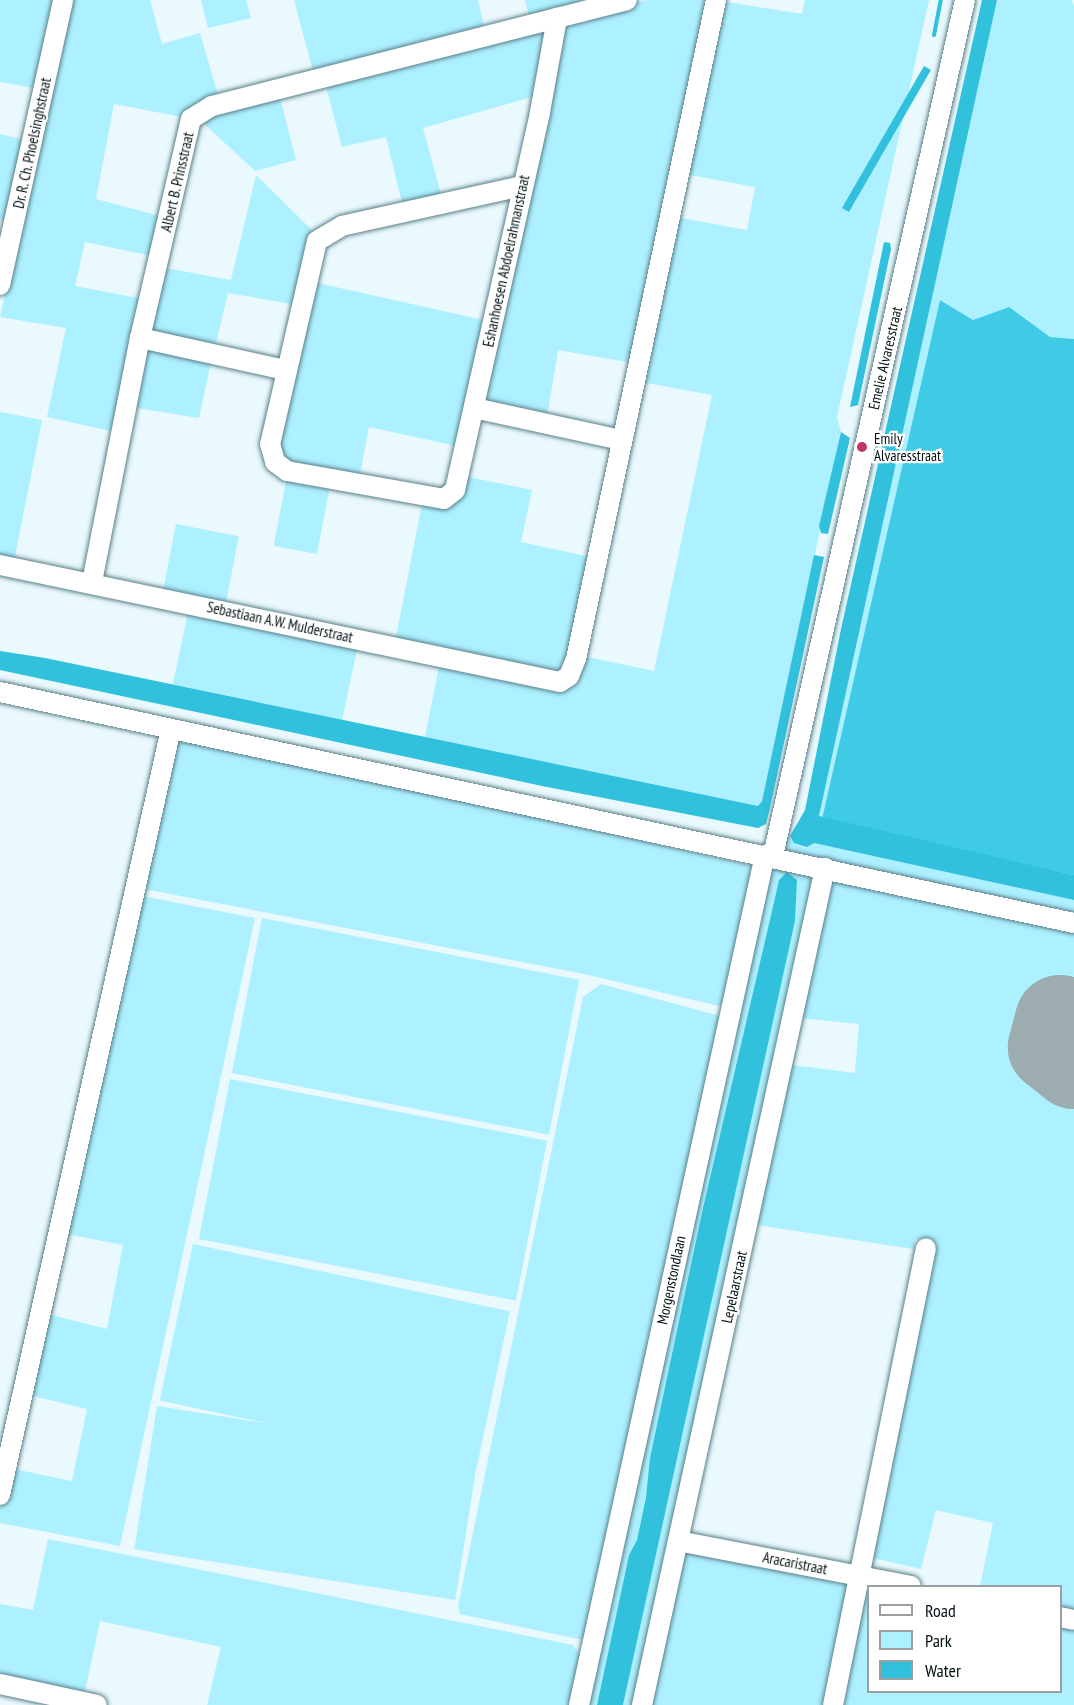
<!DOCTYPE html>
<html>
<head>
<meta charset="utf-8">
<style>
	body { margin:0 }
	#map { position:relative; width:1074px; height:1705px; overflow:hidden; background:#e9f9fd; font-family:"PT Sans Narrow",sans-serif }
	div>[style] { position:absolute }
	.green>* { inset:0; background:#adf0ff; transform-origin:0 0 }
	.forest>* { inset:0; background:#3fcbe6 }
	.water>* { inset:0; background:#31c1dc; transform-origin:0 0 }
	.stream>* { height:4px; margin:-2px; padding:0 2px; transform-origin:2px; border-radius:2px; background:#31c1dc }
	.runway>* { height:90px; margin:-45px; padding:0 45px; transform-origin:45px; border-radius:45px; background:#9cacaf }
	.roads { filter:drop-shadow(0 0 2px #597f88) drop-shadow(0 0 2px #597f88) }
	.minor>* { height:20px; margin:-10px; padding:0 10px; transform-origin:10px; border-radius:10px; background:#fff }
	.dots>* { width:16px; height:16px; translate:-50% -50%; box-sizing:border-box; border:3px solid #fff; border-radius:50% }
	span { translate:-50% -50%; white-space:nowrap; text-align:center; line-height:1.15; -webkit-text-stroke:4.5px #fff; paint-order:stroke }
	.street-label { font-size:15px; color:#031114 }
	.poi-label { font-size:15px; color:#031114 }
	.left { translate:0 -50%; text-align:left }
	.legend { position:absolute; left:867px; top:1585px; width:195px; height:108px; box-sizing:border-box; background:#fff; border:2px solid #9aa0a1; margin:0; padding:8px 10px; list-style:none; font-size:18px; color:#031114 }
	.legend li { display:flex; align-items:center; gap:12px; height:30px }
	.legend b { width:30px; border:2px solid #9aa0a1 }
</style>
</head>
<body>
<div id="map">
	<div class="green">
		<i style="clip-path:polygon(0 0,57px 0,39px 89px,0 82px)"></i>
		<i style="clip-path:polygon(69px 0,150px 0,162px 44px,200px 33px,218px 95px,184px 111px,182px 117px,114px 104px,96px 199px,160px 216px,152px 256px,85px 242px,75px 286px,143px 299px,115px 432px,47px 417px,66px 328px,0 317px)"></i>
		<i style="clip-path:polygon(201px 0,246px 0,251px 18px,208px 28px)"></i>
		<i style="clip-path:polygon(294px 0,478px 0,485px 31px,314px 75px)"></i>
		<i style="clip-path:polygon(525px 0,608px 0,530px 21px)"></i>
		<i style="clip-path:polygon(646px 0,711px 0,633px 363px,558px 350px,547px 417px,485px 401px,560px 26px,570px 19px)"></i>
		<i style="clip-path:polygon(805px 0,929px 0,837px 417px,841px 432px,762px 801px,758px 806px,425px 737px,440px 661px,573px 688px,583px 656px,654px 671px,712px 395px,641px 382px,676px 217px,747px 230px,755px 187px,685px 174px,727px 2px,802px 14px)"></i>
		<i style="clip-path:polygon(997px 0,1072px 0,1074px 7px,1074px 339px,1050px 337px,1009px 307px,973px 320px,940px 300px,822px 819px,819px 816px)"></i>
		<i style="clip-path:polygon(539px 30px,546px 33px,535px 96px,423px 128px,442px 198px,403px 207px,386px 137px,342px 147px,325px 83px)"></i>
		<i style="clip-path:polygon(279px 94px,296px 160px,255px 171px,200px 120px)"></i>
		<i style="clip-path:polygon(0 134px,26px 140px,8px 221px,0 219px)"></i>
		<i style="clip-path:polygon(256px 175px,313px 231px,297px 305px,228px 293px,215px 348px,153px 335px,149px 330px,160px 267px,231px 280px)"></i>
		<i style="clip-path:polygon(313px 282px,488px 321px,461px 447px,369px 427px,359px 480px,283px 462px,278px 444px)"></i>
		<i style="clip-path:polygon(151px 348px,212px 357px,199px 418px,131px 407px,144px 352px)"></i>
		<i style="clip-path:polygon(0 412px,42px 420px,14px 561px,0 558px)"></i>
		<i style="clip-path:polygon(464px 476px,532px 490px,521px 542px,590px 557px,571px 659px,559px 673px,395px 642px,422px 504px)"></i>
		<i style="left:287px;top:477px;width:44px;height:70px;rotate:11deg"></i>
		<i style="left:176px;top:524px;width:64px;height:70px;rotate:11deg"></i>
		<i style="left:189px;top:608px;width:173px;height:78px;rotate:12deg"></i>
		<i style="clip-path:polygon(175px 735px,752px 866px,726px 1001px,719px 1006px,584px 974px,139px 888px)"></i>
		<i style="clip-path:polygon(785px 835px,806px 847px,814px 843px,1074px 900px,1074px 918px,788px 853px)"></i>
		<i style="clip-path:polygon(774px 866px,814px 875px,637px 1705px,623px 1705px,795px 921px,797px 880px,779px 880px,774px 902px,703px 1208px,637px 1540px,629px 1555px,597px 1705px,583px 1705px,768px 871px)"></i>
		<i style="clip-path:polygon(826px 879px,1074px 927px,1074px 1028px,1059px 1015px,1050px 1048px,1074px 1068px,1074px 1613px,1061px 1609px,1060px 1586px,980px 1586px,993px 1523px,936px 1510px,921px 1569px,873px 1558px,934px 1243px,915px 1239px,913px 1249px,751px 1224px,784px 1064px,855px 1073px,859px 1024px,798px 1018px)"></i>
		<i style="clip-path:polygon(137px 895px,255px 918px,120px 1546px,0 1523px,0 1508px,9px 1468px,72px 1481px,87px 1409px,25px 1394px,43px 1313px,107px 1329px,123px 1245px,62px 1233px)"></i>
		<i style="left:262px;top:918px;width:323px;height:158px;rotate:11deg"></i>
		<i style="clip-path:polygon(601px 984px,720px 1016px,723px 1023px,588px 1641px,460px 1614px,458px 1606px,583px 997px)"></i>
		<i style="left:230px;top:1079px;width:323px;height:163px;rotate:11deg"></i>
		<i style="left:193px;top:1244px;width:324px;height:160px;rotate:12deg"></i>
		<i style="left:157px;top:1406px;width:325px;height:145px;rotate:9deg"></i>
		<i style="clip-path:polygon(48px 1539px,573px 1645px,584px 1661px,574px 1705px,207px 1705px,221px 1647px,100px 1621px,84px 1696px,0 1679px,0 1604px,33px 1610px)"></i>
		<i style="clip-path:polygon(691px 1547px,849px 1583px,827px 1705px,646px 1705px,682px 1554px)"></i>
		<i style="clip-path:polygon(869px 1585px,868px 1692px,1060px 1692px,1061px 1623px,1074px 1626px,1074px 1705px,837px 1705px,861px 1595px)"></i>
	</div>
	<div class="forest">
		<i style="clip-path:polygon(940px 300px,973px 320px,1009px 307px,1050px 337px,1074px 339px,1074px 875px,822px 819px)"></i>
	</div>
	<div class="water">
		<i style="clip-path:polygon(982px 0,997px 0,819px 816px,1074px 875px,1074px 900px,814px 843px,807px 847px,794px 843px,790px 836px,805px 810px,841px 629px)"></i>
		<i style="left:924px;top:66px;width:8px;height:164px;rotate:30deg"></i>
		<i style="clip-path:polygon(884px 242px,890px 243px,891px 249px,858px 405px,850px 407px)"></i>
		<i style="clip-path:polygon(841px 432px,850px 438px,828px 534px,821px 533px,819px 526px)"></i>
		<i style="clip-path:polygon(814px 555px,824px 557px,770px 808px,766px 824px,758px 828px,547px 787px,0 670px,0 651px,45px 658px,758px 806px,762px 801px)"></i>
		<i style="clip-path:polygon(787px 872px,797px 880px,795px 921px,623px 1705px,597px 1705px,629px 1555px,637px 1540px,646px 1497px,650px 1458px,703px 1208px,774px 902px,779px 880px)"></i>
	</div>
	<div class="stream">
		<i style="left:934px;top:35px;width:36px;rotate:-79deg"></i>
	</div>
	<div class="runway">
		<i style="left:1074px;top:1032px;width:18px;rotate:-139deg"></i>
		<i style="left:1060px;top:1020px;width:28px;rotate:105deg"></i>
		<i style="left:1053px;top:1047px;width:27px;rotate:39deg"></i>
	</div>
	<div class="roads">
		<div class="minor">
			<i style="left:522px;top:186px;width:184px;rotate:167.5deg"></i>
			<i style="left:342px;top:226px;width:29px;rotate:149deg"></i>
			<i style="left:317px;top:241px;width:208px;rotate:103deg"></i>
			<i style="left:270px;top:444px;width:19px;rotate:74deg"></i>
			<i style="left:275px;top:462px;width:15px;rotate:37deg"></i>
			<i style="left:287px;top:471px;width:159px;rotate:10.1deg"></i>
			<i style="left:444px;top:499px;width:14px;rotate:-39deg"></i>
			<i style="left:455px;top:490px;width:387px;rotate:-77.3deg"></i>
			<i style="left:540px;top:112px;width:96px;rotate:-79.7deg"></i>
			<i style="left:0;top:285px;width:292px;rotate:-77.5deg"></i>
			<i style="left:140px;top:338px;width:149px;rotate:12.4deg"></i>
			<i style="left:474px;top:408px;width:150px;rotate:12.3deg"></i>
			<i style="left:0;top:565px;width:572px;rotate:11.8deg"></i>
			<i style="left:560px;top:682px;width:11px;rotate:-34deg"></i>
			<i style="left:569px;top:676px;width:18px;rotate:-68deg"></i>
			<i style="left:576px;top:659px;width:674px;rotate:-78.01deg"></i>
			<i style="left:92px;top:582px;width:249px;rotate:-78.9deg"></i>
			<i style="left:140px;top:338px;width:225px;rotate:-76.9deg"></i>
			<i style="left:191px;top:119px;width:25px;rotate:-32deg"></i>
			<i style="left:212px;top:106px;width:428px;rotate:-14.3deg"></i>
			<i style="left:0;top:692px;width:1099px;rotate:12.14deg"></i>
			<i style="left:773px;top:856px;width:877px;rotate:-77.36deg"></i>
			<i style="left:0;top:1495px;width:785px;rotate:-77.42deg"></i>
			<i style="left:678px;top:1541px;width:237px;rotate:10.9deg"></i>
			<i style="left:1060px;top:1617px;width:14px;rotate:12deg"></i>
			<i style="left:0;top:1684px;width:99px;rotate:12.2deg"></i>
			<i style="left:579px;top:1705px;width:870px;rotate:-77.66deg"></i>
			<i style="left:642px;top:1705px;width:857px;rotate:-77.67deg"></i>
			<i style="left:833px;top:1705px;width:466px;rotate:-78.5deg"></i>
		</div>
	</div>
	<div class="dots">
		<i style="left:862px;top:447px;background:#c23667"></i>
	</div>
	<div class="street-label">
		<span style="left:32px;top:143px;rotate:-78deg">Dr. R. Ch. Phoelsinghstraat</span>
		<span style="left:177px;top:182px;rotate:-77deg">Albert B. Prinsstraat</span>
		<span style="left:506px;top:261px;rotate:-78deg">Eshanhoesen Abdoelrahmanstraat</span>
		<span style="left:885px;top:358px;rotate:-77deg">Emelie Alvaresstraat</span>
		<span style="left:280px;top:622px;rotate:12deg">Sebastiaan A.W. Mulderstraat</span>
		<span style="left:671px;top:1280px;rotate:-78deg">Morgenstondlaan</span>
		<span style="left:734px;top:1287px;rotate:-78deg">Lepelaarstraat</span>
		<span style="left:795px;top:1563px;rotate:11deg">Aracaristraat</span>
	</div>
	<div class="poi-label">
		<span class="left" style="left:874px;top:447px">Emily<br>Alvaresstraat</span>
	</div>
	<ul class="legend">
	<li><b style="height:8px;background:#fff"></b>Road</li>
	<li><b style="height:16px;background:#adf0ff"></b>Park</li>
	<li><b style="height:16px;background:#31c1dc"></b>Water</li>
	</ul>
</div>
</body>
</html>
